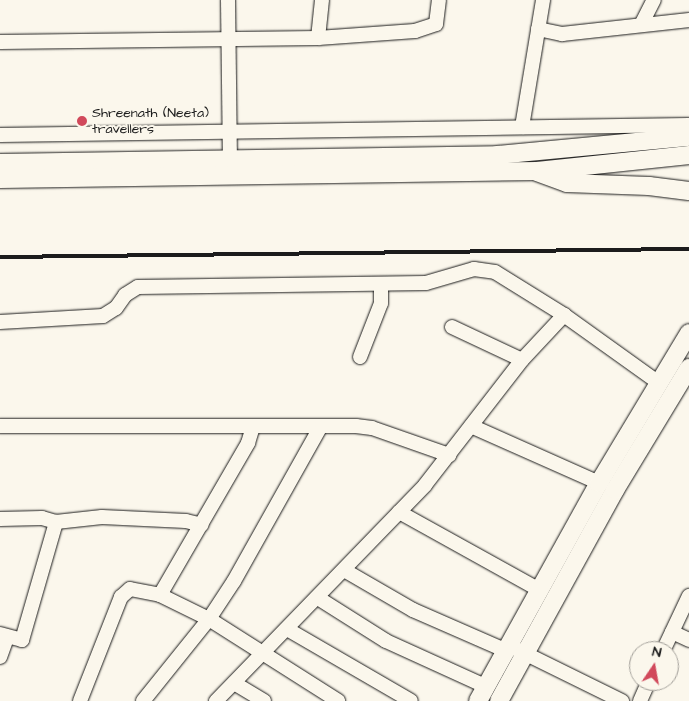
<!DOCTYPE html>
<html>
<head>
<meta charset="utf-8">
<style>
	body { margin:0 }
	#map { position:relative; width:689px; height:701px; overflow:hidden; background:#fbf7ec; font-family:"Architects Daughter",sans-serif }
	div>[style] { position:absolute }
	.roads { filter:drop-shadow(0 0 1px #1c1c1c) drop-shadow(0 0 1px #1c1c1c) }
	.minor>* { height:14px; margin:-7px; padding:0 7px; transform-origin:7px; border-radius:7px; background:#fbf7ec }
	.tertiary>* { height:18px; margin:-9px; padding:0 9px; transform-origin:9px; border-radius:9px; background:#fbf7ec }
	.rail>* { height:4px; margin:-2px; padding:0 2px; transform-origin:2px; border-radius:2px; background:#1c1c1c }
	.dots>* { width:14px; height:14px; translate:-50% -50%; box-sizing:border-box; border:2px solid #fbf7ec; border-radius:50% }
	span { translate:-50% -50%; white-space:nowrap; text-align:center; line-height:1.15; -webkit-text-stroke:4px #fbf7ec; paint-order:stroke }
	.poi-label { font-size:14px; color:#1c1c1c }
	.left { translate:0 -50%; text-align:left }
	.north { position:absolute; left:629px; top:641px; width:50px; height:50px; box-sizing:border-box; background:#fbf7ec; border:1px solid #a29f99; border-radius:50%; rotate:12deg; font-size:14px; font-weight:700; line-height:20px; text-align:center; color:#1c1c1c }
	.north::after { content:''; display:block; margin:auto; width:18px; height:22px; background:#d1495b; clip-path:polygon(50% 0,100% 100%,50% 72%,0 100%) }
</style>
</head>
<body>
<div id="map">
	<div class="roads">
		<div class="minor">
			<i style="left:228px;top:0;width:160px;rotate:89.3deg"></i>
			<i style="left:641px;top:25px;width:28px;rotate:-63deg"></i>
			<i style="left:538px;top:29px;width:25px;rotate:12deg"></i>
			<i style="left:562px;top:34px;width:128px;rotate:-6.3deg"></i>
			<i style="left:318px;top:38px;width:38px;rotate:-84deg"></i>
			<i style="left:0;top:42px;width:318px;rotate:-0.7deg"></i>
			<i style="left:318px;top:38px;width:97px;rotate:-4.1deg"></i>
			<i style="left:415px;top:31px;width:22px;rotate:-18deg"></i>
			<i style="left:436px;top:24px;width:24px;rotate:-83deg"></i>
			<i style="left:522px;top:127px;width:129px;rotate:-80.6deg"></i>
			<i style="left:0;top:135px;width:689px;rotate:-0.83deg"></i>
			<i style="left:0;top:322px;width:103px;rotate:-3.3deg"></i>
			<i style="left:103px;top:316px;width:15px;rotate:-32deg"></i>
			<i style="left:116px;top:308px;width:16px;rotate:-55deg"></i>
			<i style="left:125px;top:295px;width:15px;rotate:-32deg"></i>
			<i style="left:138px;top:287px;width:288px;rotate:-0.8deg"></i>
			<i style="left:426px;top:283px;width:50px;rotate:-16.3deg"></i>
			<i style="left:474px;top:269px;width:21px;rotate:8deg"></i>
			<i style="left:495px;top:272px;width:81px;rotate:31.9deg"></i>
			<i style="left:452px;top:327px;width:77px;rotate:25.2deg"></i>
			<i style="left:360px;top:357px;width:58px;rotate:-68.7deg"></i>
			<i style="left:381px;top:303px;width:19px;rotate:-90deg"></i>
			<i style="left:0;top:426px;width:356px"></i>
			<i style="left:356px;top:426px;width:16px;rotate:7deg"></i>
			<i style="left:372px;top:428px;width:82px;rotate:19.3deg"></i>
			<i style="left:471px;top:426px;width:140px;rotate:24deg"></i>
			<i style="left:399px;top:512px;width:161px;rotate:29deg"></i>
			<i style="left:0;top:519px;width:42px;rotate:-1.4deg"></i>
			<i style="left:42px;top:518px;width:15px;rotate:16deg"></i>
			<i style="left:56px;top:522px;width:46px;rotate:-6.2deg"></i>
			<i style="left:102px;top:517px;width:84px;rotate:2.7deg"></i>
			<i style="left:186px;top:521px;width:16px;rotate:14deg"></i>
			<i style="left:344px;top:570px;width:80px;rotate:30.1deg"></i>
			<i style="left:413px;top:610px;width:103px;rotate:23.6deg"></i>
			<i style="left:160px;top:595px;width:176px;rotate:-59.9deg"></i>
			<i style="left:248px;top:443px;width:17px;rotate:-73deg"></i>
			<i style="left:318px;top:598px;width:80px;rotate:32.3deg"></i>
			<i style="left:386px;top:641px;width:109px;rotate:24.4deg"></i>
			<i style="left:287px;top:629px;width:143px;rotate:30.1deg"></i>
			<i style="left:672px;top:632px;width:19px;rotate:25deg"></i>
			<i style="left:0;top:634px;width:23px;rotate:15deg"></i>
			<i style="left:22px;top:640px;width:123px;rotate:-73.9deg"></i>
			<i style="left:510px;top:646px;width:125px;rotate:26.2deg"></i>
			<i style="left:663px;top:651px;width:61px;rotate:-64.7deg"></i>
			<i style="left:0;top:657px;width:20px;rotate:-70deg"></i>
			<i style="left:234px;top:683px;width:35px;rotate:31deg"></i>
			<i style="left:80px;top:701px;width:112px;rotate:-68.5deg"></i>
			<i style="left:121px;top:597px;width:12px;rotate:-42deg"></i>
			<i style="left:130px;top:589px;width:31px;rotate:11deg"></i>
			<i style="left:160px;top:595px;width:55px;rotate:26.1deg"></i>
			<i style="left:209px;top:619px;width:153px;rotate:32.4deg"></i>
			<i style="left:143px;top:701px;width:105px;rotate:-51.2deg"></i>
			<i style="left:209px;top:619px;width:45px;rotate:-56.7deg"></i>
			<i style="left:234px;top:581px;width:176px;rotate:-60.7deg"></i>
			<i style="left:216px;top:701px;width:301px;rotate:-45.9deg"></i>
			<i style="left:425px;top:485px;width:158px;rotate:-52.2deg"></i>
			<i style="left:522px;top:360px;width:62px;rotate:-47deg"></i>
			<i style="left:564px;top:315px;width:117px;rotate:35.6deg"></i>
			<i style="left:640px;top:701px;width:22px;rotate:-66deg"></i>
		</div>
		<div class="tertiary">
			<i style="left:0;top:163px;width:497px;rotate:-0.9deg"></i>
			<i style="left:497px;top:155px;width:193px;rotate:-5.4deg"></i>
			<i style="left:537px;top:172px;width:32px;rotate:20deg"></i>
			<i style="left:567px;top:183px;width:82px;rotate:2.1deg"></i>
			<i style="left:649px;top:186px;width:40px;rotate:7.1deg"></i>
			<i style="left:0;top:179px;width:537px;rotate:-0.85deg"></i>
			<i style="left:537px;top:171px;width:153px;rotate:-6deg"></i>
			<i style="left:478px;top:701px;width:249px;rotate:-61deg"></i>
			<i style="left:599px;top:483px;width:175px;rotate:-59deg"></i>
			<i style="left:499px;top:701px;width:241px;rotate:-61.2deg"></i>
			<i style="left:615px;top:490px;width:143px;rotate:-58.8deg"></i>
		</div>
	</div>
	<div class="rail">
		<i style="left:0;top:257px;width:689px;rotate:-0.67deg"></i>
	</div>
	<div class="dots">
		<i style="left:82px;top:121px;background:#d1495b"></i>
	</div>
	<div class="poi-label">
		<span class="left" style="left:92px;top:121px">Shreenath (Neeta)<br>travellers</span>
	</div>
	<div class="north">N</div>
</div>
</body>
</html>
